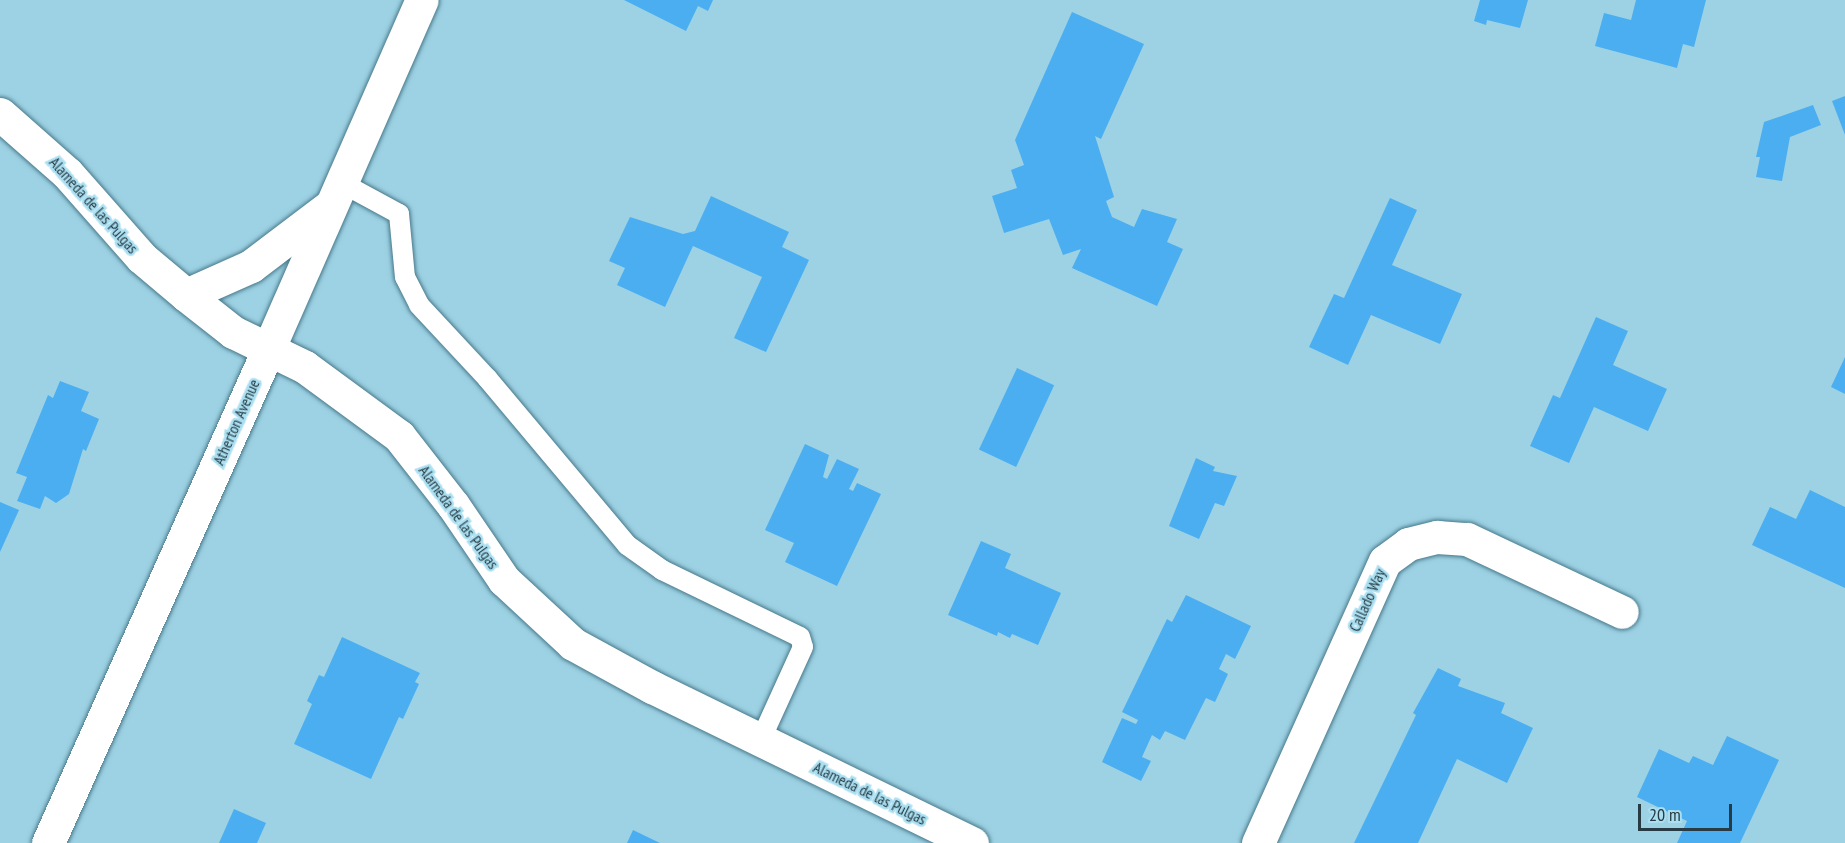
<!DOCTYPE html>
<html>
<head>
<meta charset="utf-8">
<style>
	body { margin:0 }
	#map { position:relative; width:1845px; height:843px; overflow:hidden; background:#9dd2e4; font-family:"PT Sans Narrow",sans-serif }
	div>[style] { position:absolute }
	.building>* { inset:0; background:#4baef1; transform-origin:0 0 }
	.roads { filter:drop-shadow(0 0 2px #47798a) drop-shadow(0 0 2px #47798a) }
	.lane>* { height:20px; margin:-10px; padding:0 10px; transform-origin:10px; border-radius:10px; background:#fff }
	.street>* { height:33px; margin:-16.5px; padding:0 16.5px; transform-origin:16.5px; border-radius:16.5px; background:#fff }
	.secondary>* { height:33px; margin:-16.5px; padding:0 16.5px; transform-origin:16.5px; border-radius:16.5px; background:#fff }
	span { translate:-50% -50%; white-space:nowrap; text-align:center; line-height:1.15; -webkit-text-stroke:5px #aadff1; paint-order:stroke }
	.street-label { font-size:16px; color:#263b43 }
	.scale { position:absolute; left:1638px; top:804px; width:94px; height:27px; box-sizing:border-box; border:3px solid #263b43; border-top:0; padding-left:8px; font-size:18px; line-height:21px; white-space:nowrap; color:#263b43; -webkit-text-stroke:4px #aadff1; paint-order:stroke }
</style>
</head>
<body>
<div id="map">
	<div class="building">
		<i style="clip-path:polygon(624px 0,713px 0,708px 11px,698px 6px,686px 31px)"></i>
		<i style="clip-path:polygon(1480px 0,1528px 0,1520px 28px,1487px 20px,1486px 25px,1474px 21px)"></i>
		<i style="clip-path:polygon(1636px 0,1706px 0,1694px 47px,1683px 44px,1677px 68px,1595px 46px,1604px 13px,1631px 20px)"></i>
		<i style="clip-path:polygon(1072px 12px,1144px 44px,1101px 139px,1095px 136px,1114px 197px,1106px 201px,1112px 217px,1134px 227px,1142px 209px,1177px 219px,1167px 242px,1183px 249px,1157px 306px,1072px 268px,1081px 249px,1063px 255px,1049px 219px,1004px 233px,992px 196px,1017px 188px,1011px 170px,1024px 165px,1015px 140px)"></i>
		<i style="clip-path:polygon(1845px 96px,1845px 135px,1832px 101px)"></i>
		<i style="clip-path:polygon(1813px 105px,1821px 125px,1790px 137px,1782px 181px,1756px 177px,1760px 157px,1756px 157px,1764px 122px)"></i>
		<i style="clip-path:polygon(711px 196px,789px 232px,782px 247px,809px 260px,766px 352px,734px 338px,762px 277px,693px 246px,665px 307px,617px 285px,625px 268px,609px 261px,630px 217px,683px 234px,695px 231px)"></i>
		<i style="clip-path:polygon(1390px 198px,1417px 210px,1392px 265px,1462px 294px,1440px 344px,1371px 315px,1348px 365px,1309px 347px,1334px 294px,1344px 298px)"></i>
		<i style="clip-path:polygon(1596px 317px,1628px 331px,1613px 365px,1667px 389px,1648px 431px,1594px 407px,1569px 463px,1530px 446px,1553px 395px,1560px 398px)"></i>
		<i style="clip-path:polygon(1845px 357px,1845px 394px,1831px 387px)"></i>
		<i style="left:1017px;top:368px;width:41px;height:90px;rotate:25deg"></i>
		<i style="clip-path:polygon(60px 381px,89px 392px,81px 411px,99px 419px,86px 451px,83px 449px,69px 494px,56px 503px,45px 496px,40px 509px,17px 501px,27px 477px,16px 473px,48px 395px,53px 398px)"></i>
		<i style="clip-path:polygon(805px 444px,829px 455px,823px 477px,827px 479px,837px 459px,859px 469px,849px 489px,853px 491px,857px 483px,881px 494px,837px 586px,785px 562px,794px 543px,765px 530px)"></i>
		<i style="clip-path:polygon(1196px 458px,1215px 467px,1213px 471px,1237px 476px,1224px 506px,1215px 503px,1199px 539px,1169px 526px)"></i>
		<i style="clip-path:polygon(1810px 490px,1845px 507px,1845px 588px,1752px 545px,1770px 507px,1796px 519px)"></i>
		<i style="clip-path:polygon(0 502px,19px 510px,0 552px)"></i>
		<i style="clip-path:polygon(981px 541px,1011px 554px,1005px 568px,1061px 593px,1038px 645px,1012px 634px,1010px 638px,998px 632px,997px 636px,948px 615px)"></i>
		<i style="clip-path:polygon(1186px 595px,1251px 626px,1235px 659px,1226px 654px,1219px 669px,1228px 674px,1215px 702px,1206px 698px,1185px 740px,1165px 731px,1160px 740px,1152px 735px,1142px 757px,1151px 761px,1141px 781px,1102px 762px,1122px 718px,1136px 724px,1138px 720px,1122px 712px,1167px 619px,1172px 622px)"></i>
		<i style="clip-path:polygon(342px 637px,420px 673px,415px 682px,419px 684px,403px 719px,399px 717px,371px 779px,294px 744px,312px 704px,307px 701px,319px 675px,324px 677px)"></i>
		<i style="clip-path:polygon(1438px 668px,1461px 679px,1458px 686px,1505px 703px,1501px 713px,1533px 728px,1507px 783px,1457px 759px,1418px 843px,1354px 843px,1416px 715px,1413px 713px)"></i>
		<i style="clip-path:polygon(1727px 736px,1779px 760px,1740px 843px,1677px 843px,1687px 821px,1637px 797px,1659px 749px,1689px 763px,1693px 756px,1713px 765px)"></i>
		<i style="clip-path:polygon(234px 809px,266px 823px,257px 843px,219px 843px)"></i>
		<i style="clip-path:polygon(633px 830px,660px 843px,627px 843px)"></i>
	</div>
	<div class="roads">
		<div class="lane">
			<i style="left:342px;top:183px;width:65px;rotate:28.5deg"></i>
			<i style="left:399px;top:214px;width:63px;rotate:84.6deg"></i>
			<i style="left:405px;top:277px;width:31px;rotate:63deg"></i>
			<i style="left:419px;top:305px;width:100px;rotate:47deg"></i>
			<i style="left:487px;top:378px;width:218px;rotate:50deg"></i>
			<i style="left:627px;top:545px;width:43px;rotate:35.5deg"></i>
			<i style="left:662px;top:570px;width:153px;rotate:25.9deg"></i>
			<i style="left:800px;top:637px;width:10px;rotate:73deg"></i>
			<i style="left:803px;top:647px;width:101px;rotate:114.5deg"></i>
		</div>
		<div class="street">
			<i style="left:48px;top:843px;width:540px;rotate:-65.95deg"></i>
			<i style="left:1258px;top:843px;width:309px;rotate:-65.8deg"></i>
			<i style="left:1385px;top:561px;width:29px;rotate:-36deg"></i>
			<i style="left:1408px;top:544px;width:30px;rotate:-14deg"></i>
			<i style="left:1437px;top:537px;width:30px;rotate:4deg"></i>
			<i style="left:1467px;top:539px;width:171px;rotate:25.2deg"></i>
		</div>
		<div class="secondary">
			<i style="left:0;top:114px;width:89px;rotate:41.4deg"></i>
			<i style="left:67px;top:173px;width:113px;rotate:48.6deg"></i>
			<i style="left:142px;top:258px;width:57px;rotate:40.1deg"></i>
			<i style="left:186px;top:295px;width:60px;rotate:38.2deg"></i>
			<i style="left:233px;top:332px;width:80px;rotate:25.9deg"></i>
			<i style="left:305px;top:367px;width:117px;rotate:36.3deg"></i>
			<i style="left:399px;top:436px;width:88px;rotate:52deg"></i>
			<i style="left:453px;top:505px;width:91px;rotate:55.8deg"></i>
			<i style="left:504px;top:580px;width:94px;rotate:42.8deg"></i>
			<i style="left:573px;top:644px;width:90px;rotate:28.6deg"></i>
			<i style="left:652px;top:687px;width:356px;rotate:26deg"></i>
			<i style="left:186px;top:295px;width:71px;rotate:-24deg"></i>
			<i style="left:251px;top:266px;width:99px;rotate:-37.2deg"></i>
			<i style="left:268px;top:350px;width:382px;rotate:-66.3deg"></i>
		</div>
	</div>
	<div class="street-label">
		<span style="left:94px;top:205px;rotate:48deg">Alameda de las Pulgas</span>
		<span style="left:236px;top:422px;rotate:-66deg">Atherton Avenue</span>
		<span style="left:459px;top:517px;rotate:54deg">Alameda de las Pulgas</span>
		<span style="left:1367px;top:600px;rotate:-66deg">Callado Way</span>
		<span style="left:870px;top:793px;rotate:26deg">Alameda de las Pulgas</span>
	</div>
	<div class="scale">20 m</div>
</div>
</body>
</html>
